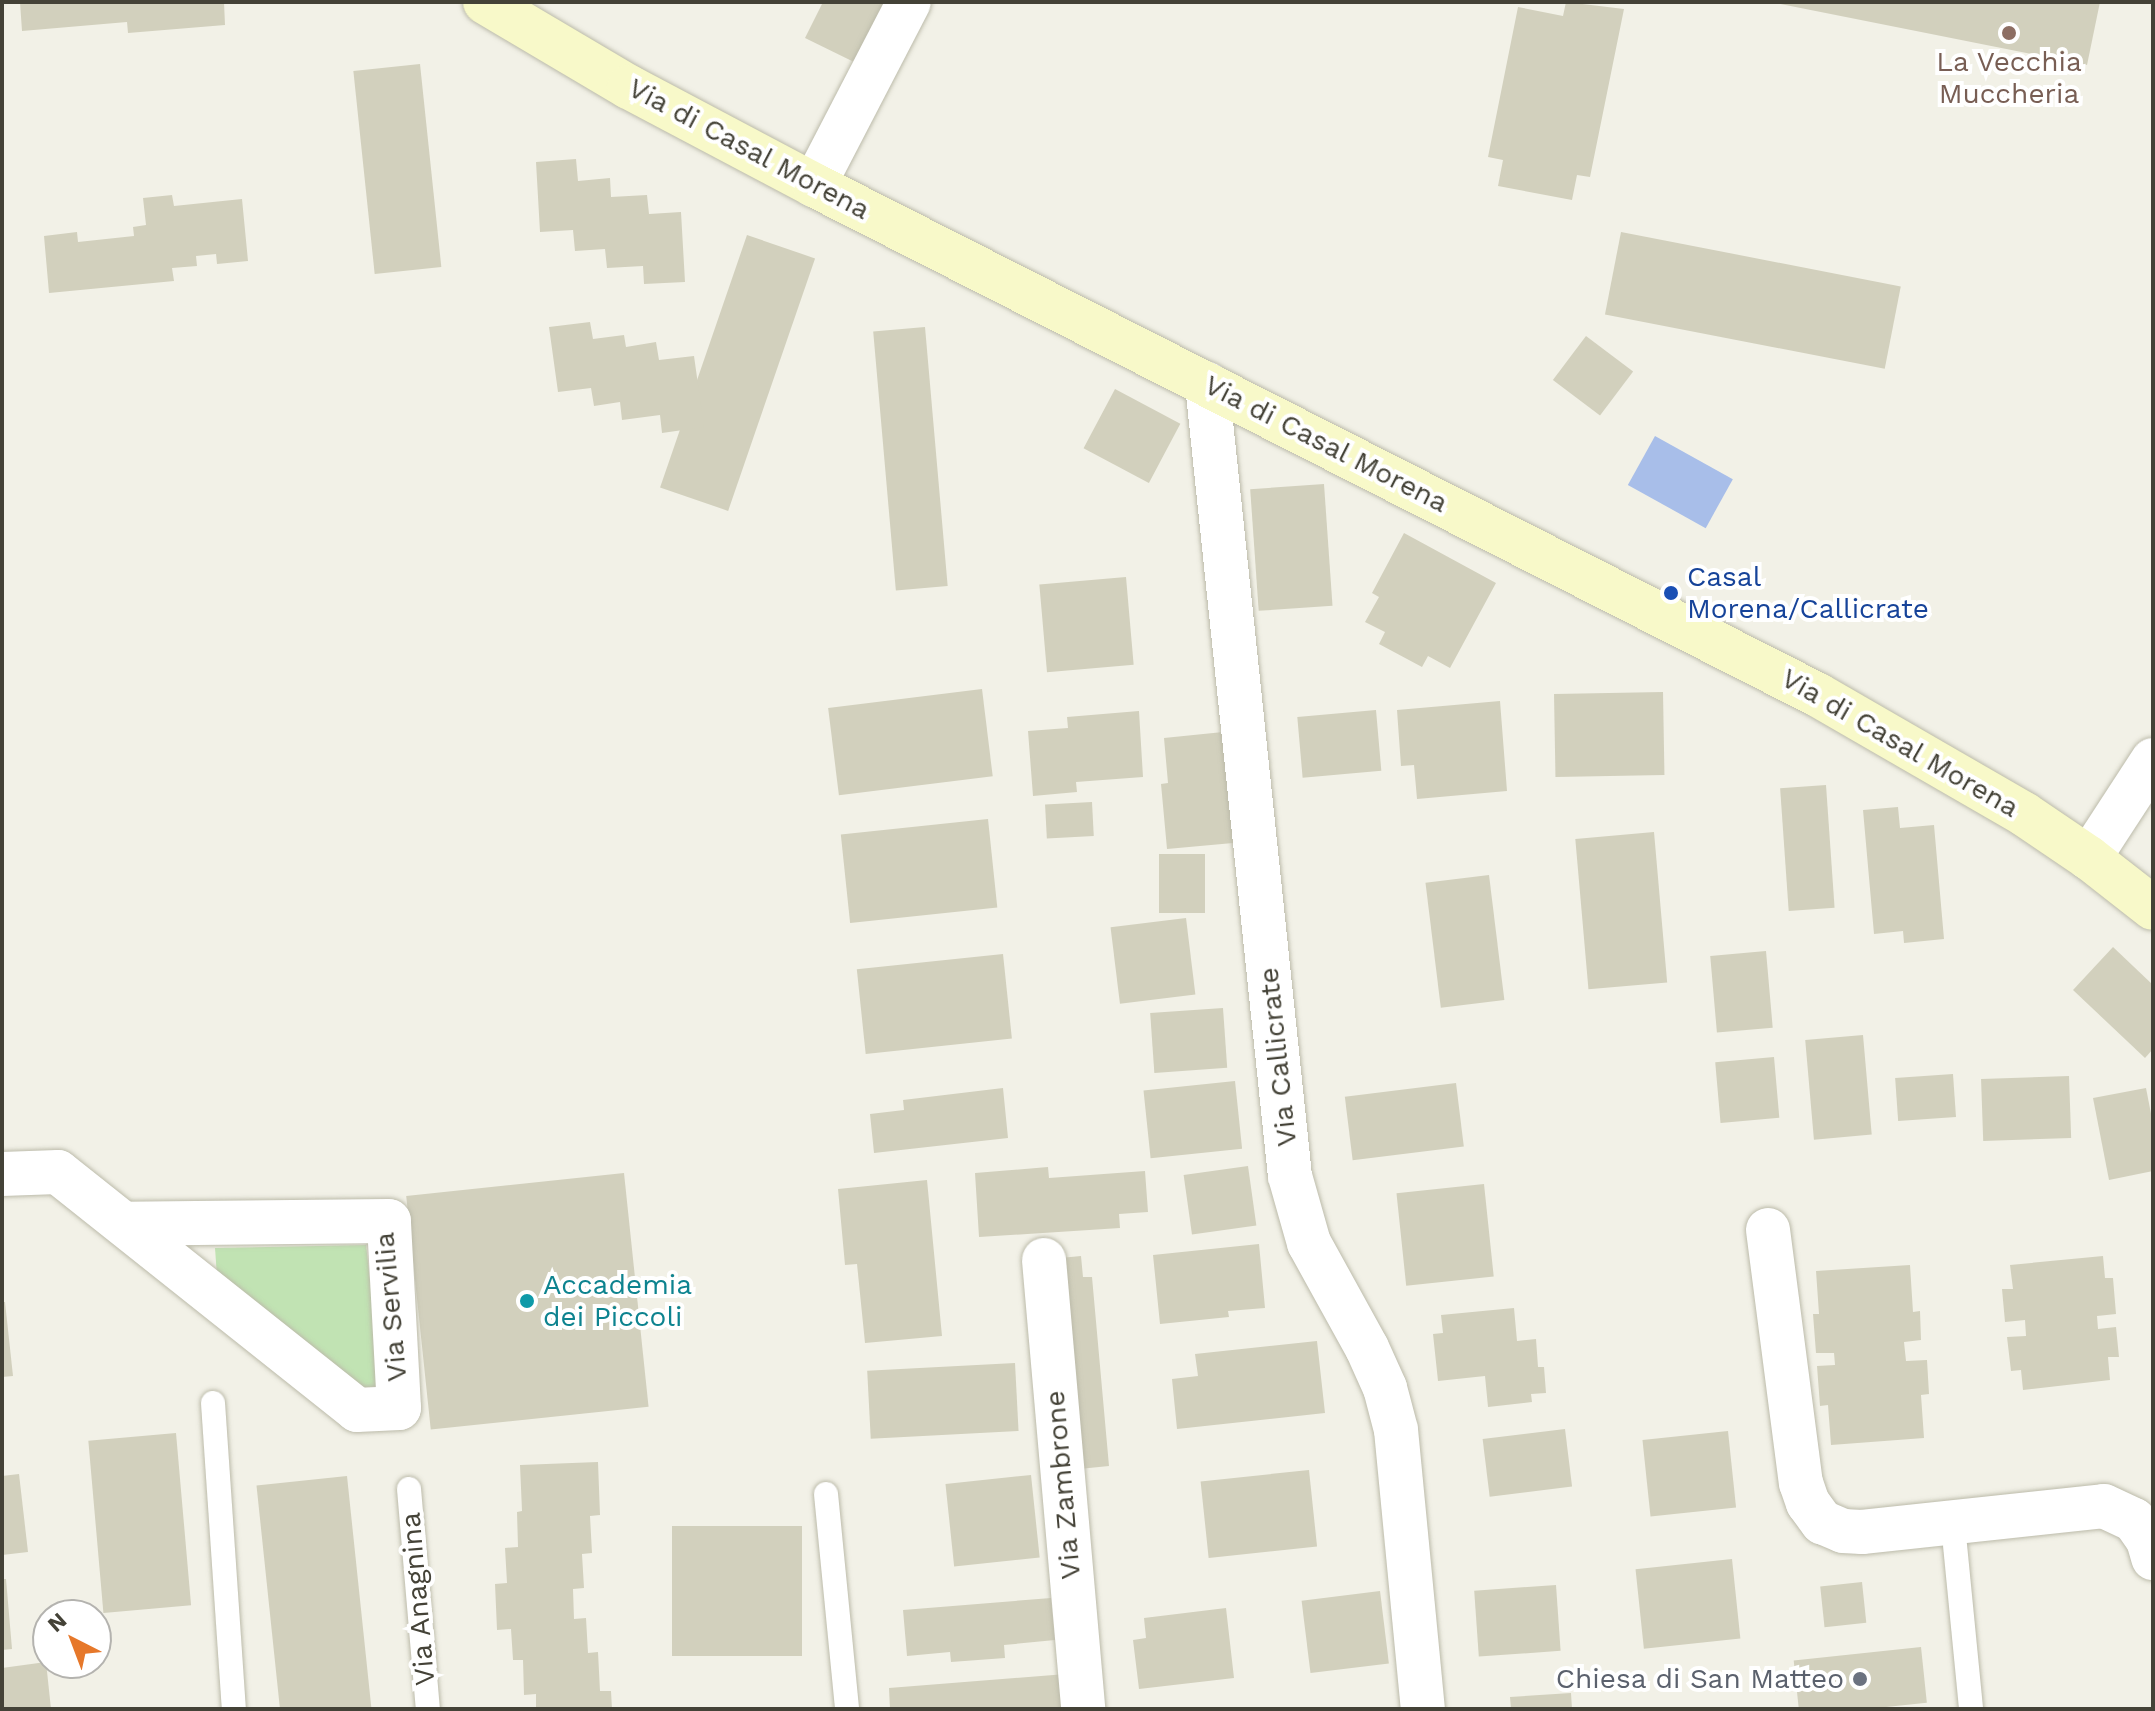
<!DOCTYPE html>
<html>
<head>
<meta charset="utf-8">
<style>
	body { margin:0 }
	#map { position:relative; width:2155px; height:1711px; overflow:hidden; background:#f2f1e7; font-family:"Work Sans",sans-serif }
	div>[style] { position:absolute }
	.green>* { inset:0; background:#c1e3b3 }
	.water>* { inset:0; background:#a8bee9; transform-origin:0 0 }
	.building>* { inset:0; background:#d2d0bd; transform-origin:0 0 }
	.roads { filter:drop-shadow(0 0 2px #bcbbaa) drop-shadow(0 0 2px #bcbbaa) }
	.lane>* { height:24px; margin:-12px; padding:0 12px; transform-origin:12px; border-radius:12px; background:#fff }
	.street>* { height:44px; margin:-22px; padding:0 22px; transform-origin:22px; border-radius:22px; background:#fff }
	.secondary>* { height:44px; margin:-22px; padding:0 22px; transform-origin:22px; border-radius:22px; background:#f8f9c9 }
	.dots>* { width:22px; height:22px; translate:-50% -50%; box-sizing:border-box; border:4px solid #fff; border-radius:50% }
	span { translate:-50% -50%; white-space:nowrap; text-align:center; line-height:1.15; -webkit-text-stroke:8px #fff; paint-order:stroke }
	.education-label { font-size:28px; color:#785e54 }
	.street-label { font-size:28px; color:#444237 }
	.transit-label { font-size:28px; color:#164399 }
	.left { translate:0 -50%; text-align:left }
	.culture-label { font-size:28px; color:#0d838f }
	.worship-label { font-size:28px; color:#5b616d }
	.right { translate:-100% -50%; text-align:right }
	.frame { position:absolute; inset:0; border:4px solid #444237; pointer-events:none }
	.north { position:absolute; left:32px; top:1599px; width:80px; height:80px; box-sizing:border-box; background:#fff; border:2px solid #b4b3af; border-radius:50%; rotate:318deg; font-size:22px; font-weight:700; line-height:32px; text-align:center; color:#444237 }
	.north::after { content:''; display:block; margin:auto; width:28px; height:36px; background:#e6782a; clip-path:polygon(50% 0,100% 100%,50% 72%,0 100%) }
</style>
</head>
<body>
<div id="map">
	<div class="green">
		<i style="clip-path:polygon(366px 1245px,382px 1386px,361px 1388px,217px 1276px,215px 1248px)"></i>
	</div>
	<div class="water">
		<i style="left:1655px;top:436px;width:89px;height:56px;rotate:29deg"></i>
	</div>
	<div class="building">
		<i style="clip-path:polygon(20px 2px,224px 2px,225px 25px,128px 33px,127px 22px,22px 31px)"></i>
		<i style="clip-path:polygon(823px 2px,885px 2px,854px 62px,805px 38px)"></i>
		<i style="clip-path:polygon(1566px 2px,1624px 9px,1590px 177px,1577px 175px,1572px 200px,1498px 186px,1503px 160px,1488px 157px,1518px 7px,1563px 16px)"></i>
		<i style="clip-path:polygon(1771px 2px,2100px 2px,2087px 65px)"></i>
		<i style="left:420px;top:64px;width:204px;height:67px;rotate:84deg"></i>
		<i style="clip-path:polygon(576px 159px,578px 181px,610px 178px,611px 197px,647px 195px,649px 214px,681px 212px,685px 282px,644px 284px,643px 266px,607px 268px,605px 249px,575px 251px,573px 230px,540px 232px,536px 162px)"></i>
		<i style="clip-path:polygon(172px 195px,174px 206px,242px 199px,248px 261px,217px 264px,216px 254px,196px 256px,197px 266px,172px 268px,174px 281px,49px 293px,44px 236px,77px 232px,78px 242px,134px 236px,133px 227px,146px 225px,143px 198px)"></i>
		<i style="left:1621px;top:232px;width:285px;height:84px;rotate:11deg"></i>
		<i style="left:747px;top:235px;width:72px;height:267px;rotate:19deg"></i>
		<i style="clip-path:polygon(590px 322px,593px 339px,624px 335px,626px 347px,656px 342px,659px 360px,694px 356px,704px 427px,662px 433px,660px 415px,622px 420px,620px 402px,594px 406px,591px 388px,558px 392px,549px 327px)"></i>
		<i style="left:925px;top:327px;width:260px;height:52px;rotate:85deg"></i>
		<i style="left:1586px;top:336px;width:59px;height:55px;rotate:37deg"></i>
		<i style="left:1115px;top:389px;width:74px;height:67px;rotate:28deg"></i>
		<i style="left:1324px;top:484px;width:122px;height:74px;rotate:86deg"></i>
		<i style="clip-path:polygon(1404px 533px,1496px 583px,1450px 668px,1428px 656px,1422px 667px,1379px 644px,1385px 632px,1365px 622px,1379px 597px,1372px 593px)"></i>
		<i style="left:1126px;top:577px;width:88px;height:87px;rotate:85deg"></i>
		<i style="left:982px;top:689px;width:88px;height:155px;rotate:83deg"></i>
		<i style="left:1663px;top:692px;width:83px;height:109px;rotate:89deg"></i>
		<i style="clip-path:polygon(1500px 701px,1507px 791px,1417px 799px,1414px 765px,1401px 766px,1397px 710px)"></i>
		<i style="left:1376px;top:710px;width:61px;height:79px;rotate:85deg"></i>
		<i style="clip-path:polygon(1139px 711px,1143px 777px,1076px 782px,1077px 792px,1033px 796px,1028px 731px,1068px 728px,1067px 717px)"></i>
		<i style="clip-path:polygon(1223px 732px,1233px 843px,1167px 849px,1161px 784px,1168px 783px,1164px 738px)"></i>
		<i style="left:1826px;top:785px;width:123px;height:46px;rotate:86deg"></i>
		<i style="left:1092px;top:802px;width:34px;height:47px;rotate:87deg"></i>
		<i style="clip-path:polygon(1898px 807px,1900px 828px,1934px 825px,1944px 939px,1904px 943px,1903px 931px,1874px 934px,1863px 810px)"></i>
		<i style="left:988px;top:819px;width:89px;height:148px;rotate:84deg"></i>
		<i style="left:1654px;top:832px;width:151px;height:79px;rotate:85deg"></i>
		<i style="left:1159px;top:854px;width:46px;height:59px"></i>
		<i style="left:1489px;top:875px;width:126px;height:64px;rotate:83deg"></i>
		<i style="left:1186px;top:918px;width:77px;height:76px;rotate:83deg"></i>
		<i style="clip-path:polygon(2113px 947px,2153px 985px,2153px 1049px,2145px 1058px,2073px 990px)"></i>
		<i style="left:1766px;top:951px;width:77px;height:56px;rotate:85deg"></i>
		<i style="left:1003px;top:954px;width:85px;height:147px;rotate:84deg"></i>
		<i style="left:1223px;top:1008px;width:60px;height:73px;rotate:86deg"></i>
		<i style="left:1863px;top:1035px;width:100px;height:58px;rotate:85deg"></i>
		<i style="left:1774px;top:1057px;width:61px;height:59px;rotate:85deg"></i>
		<i style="left:1953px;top:1074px;width:43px;height:58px;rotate:86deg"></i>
		<i style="left:2069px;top:1076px;width:62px;height:88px;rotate:88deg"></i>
		<i style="left:1235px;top:1081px;width:68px;height:92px;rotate:84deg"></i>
		<i style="left:1456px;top:1083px;width:64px;height:112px;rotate:83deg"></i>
		<i style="clip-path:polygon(1003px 1088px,1008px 1138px,874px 1153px,870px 1114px,904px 1110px,903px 1100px)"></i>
		<i style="clip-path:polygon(2146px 1088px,2153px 1124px,2153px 1171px,2109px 1180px,2093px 1098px)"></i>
		<i style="left:1248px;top:1166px;width:60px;height:65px;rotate:82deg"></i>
		<i style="clip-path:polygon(1048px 1167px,1049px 1178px,1145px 1171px,1148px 1212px,1119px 1214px,1120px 1228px,979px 1237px,975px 1173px)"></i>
		<i style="left:624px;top:1173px;width:235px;height:219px;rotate:84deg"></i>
		<i style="clip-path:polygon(927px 1180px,942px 1336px,865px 1343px,857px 1264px,845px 1265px,838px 1189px)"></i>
		<i style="left:1484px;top:1184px;width:93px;height:88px;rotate:84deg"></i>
		<i style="clip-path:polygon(1259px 1244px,1265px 1308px,1228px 1311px,1229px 1317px,1160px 1324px,1153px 1255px)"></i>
		<i style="clip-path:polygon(1081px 1256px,1083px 1277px,1092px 1277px,1109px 1466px,1069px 1470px,1050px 1259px)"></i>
		<i style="clip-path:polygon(2103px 1256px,2105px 1278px,2113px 1278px,2116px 1314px,2097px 1316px,2098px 1329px,2116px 1327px,2119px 1357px,2108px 1357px,2110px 1380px,2023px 1390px,2021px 1370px,2011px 1371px,2007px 1337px,2026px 1336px,2025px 1320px,2005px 1322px,2002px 1289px,2013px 1289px,2010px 1265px)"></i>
		<i style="clip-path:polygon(1910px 1265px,1913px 1312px,1920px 1311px,1921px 1340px,1904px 1342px,1906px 1361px,1927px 1360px,1929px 1394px,1921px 1395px,1924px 1438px,1831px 1445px,1828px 1405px,1820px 1406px,1817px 1366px,1835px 1365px,1834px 1353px,1816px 1353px,1813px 1314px,1819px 1314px,1816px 1271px)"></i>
		<i style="clip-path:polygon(2px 1302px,5px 1302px,13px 1376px,2px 1377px)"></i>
		<i style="clip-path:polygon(1514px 1308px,1517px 1341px,1536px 1339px,1538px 1367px,1544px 1367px,1546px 1393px,1531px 1394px,1532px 1402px,1488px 1407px,1485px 1376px,1438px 1381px,1433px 1334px,1443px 1333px,1441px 1315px)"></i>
		<i style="clip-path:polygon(1317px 1341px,1325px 1413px,1177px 1429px,1172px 1379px,1198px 1376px,1195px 1354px)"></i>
		<i style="left:1015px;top:1363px;width:68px;height:148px;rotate:87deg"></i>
		<i style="left:1565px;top:1429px;width:58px;height:83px;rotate:83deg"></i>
		<i style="left:1728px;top:1431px;width:77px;height:86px;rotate:84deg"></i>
		<i style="left:176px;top:1433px;width:173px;height:88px;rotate:85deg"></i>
		<i style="clip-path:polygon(598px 1462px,600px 1515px,590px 1516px,592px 1553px,582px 1554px,584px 1588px,573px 1589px,574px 1619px,586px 1618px,588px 1653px,598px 1652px,600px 1691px,611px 1691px,612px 1709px,536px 1709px,536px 1694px,524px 1695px,523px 1660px,513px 1660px,511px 1629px,497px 1630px,495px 1584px,507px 1583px,505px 1548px,518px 1547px,517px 1512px,522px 1511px,520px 1465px)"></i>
		<i style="left:1309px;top:1470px;width:77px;height:109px;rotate:84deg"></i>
		<i style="clip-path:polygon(19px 1474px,28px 1552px,2px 1555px,2px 1476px)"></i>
		<i style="left:1031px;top:1475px;width:83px;height:86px;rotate:84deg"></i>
		<i style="left:347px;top:1476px;width:234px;height:91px;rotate:84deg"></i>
		<i style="left:672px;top:1526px;width:130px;height:130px"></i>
		<i style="left:1732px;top:1559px;width:80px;height:97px;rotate:84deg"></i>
		<i style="clip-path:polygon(2px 1579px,6px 1579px,12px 1649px,2px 1650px)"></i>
		<i style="left:1862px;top:1582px;width:41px;height:42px;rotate:84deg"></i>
		<i style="left:1556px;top:1585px;width:66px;height:82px;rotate:86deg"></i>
		<i style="left:1380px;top:1591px;width:73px;height:79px;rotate:83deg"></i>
		<i style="clip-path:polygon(1051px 1598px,1055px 1640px,1004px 1645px,1005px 1658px,951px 1662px,950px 1652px,907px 1656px,903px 1610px)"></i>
		<i style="clip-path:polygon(1226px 1608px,1234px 1678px,1139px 1689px,1133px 1640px,1146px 1638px,1144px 1618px)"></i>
		<i style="left:1921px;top:1647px;width:56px;height:128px;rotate:84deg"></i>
		<i style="clip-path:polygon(46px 1662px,51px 1709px,2px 1709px,2px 1668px)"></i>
		<i style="clip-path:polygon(1066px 1674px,1068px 1709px,890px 1709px,889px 1688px)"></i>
		<i style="clip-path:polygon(1571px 1693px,1572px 1709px,1511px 1709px,1510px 1697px)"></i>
	</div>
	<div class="roads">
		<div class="lane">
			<i style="left:213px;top:1403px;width:307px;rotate:86.1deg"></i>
			<i style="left:409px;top:1489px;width:221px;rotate:85.1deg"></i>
			<i style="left:826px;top:1494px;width:216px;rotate:84.4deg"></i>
			<i style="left:1955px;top:1545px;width:165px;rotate:84.4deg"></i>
		</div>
		<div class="street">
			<i style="left:814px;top:185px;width:206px;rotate:-62.6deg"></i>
			<i style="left:1207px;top:384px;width:796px;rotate:84.02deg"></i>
			<i style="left:1290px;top:1176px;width:70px;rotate:74.2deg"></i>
			<i style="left:1309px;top:1243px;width:120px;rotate:61.1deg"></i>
			<i style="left:1367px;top:1348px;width:44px;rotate:65.8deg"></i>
			<i style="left:1385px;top:1388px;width:43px;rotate:75.3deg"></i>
			<i style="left:1396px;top:1430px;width:280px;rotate:84.5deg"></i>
			<i style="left:2089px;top:858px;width:117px;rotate:-56.9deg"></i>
			<i style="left:2px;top:1174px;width:56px;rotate:-2deg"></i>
			<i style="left:58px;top:1172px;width:382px;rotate:38.5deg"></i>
			<i style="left:357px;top:1410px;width:42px;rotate:-2.7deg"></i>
			<i style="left:399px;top:1408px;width:187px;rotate:-93.1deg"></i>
			<i style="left:389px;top:1221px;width:265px;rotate:179.4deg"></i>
			<i style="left:1768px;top:1230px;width:255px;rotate:82.6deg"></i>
			<i style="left:1801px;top:1483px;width:21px;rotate:71deg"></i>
			<i style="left:1808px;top:1503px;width:24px;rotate:54deg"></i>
			<i style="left:1822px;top:1522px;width:23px;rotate:23deg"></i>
			<i style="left:1843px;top:1531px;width:19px;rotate:3deg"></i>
			<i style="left:1862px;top:1532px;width:243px;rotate:-6.1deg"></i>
			<i style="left:2104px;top:1506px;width:33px;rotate:25deg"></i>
			<i style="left:2134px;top:1520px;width:24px;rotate:55deg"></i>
			<i style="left:2148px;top:1540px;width:19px;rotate:74deg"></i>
			<i style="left:1044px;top:1260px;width:451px;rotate:85deg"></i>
		</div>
		<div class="secondary">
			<i style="left:485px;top:2px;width:167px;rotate:30.6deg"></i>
			<i style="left:629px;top:87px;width:209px;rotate:27.9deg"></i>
			<i style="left:814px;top:185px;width:1126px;rotate:26.93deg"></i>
			<i style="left:1818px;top:695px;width:238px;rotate:30deg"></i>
			<i style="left:2024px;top:814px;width:78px;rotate:34.1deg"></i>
			<i style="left:2089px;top:858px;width:81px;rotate:38deg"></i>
		</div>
	</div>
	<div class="dots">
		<i style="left:2009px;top:33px;background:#8d6e63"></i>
		<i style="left:1671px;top:593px;background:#1a4fb4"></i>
		<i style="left:527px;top:1301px;background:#0f9aa8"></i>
		<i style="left:1860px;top:1679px;background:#6b7280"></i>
	</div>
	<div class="education-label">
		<span style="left:2009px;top:78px">La Vecchia<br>Muccheria</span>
	</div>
	<div class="street-label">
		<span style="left:749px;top:149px;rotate:28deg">Via di Casal Morena</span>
		<span style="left:1326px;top:444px;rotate:27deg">Via di Casal Morena</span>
		<span style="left:1900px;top:743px;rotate:30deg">Via di Casal Morena</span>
		<span style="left:1278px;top:1057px;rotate:-96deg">Via Callicrate</span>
		<span style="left:391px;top:1307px;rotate:-95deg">Via Servilia</span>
		<span style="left:1063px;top:1485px;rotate:-95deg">Via Zambrone</span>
		<span style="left:418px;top:1599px;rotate:-95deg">Via Anagnina</span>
	</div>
	<div class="transit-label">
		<span class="left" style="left:1687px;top:593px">Casal<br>Morena/Callicrate</span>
	</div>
	<div class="culture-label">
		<span class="left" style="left:543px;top:1301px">Accademia<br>dei Piccoli</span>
	</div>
	<div class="worship-label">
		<span class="right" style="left:1844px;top:1679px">Chiesa di San Matteo</span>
	</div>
	<div class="frame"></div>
	<div class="north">N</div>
</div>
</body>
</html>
